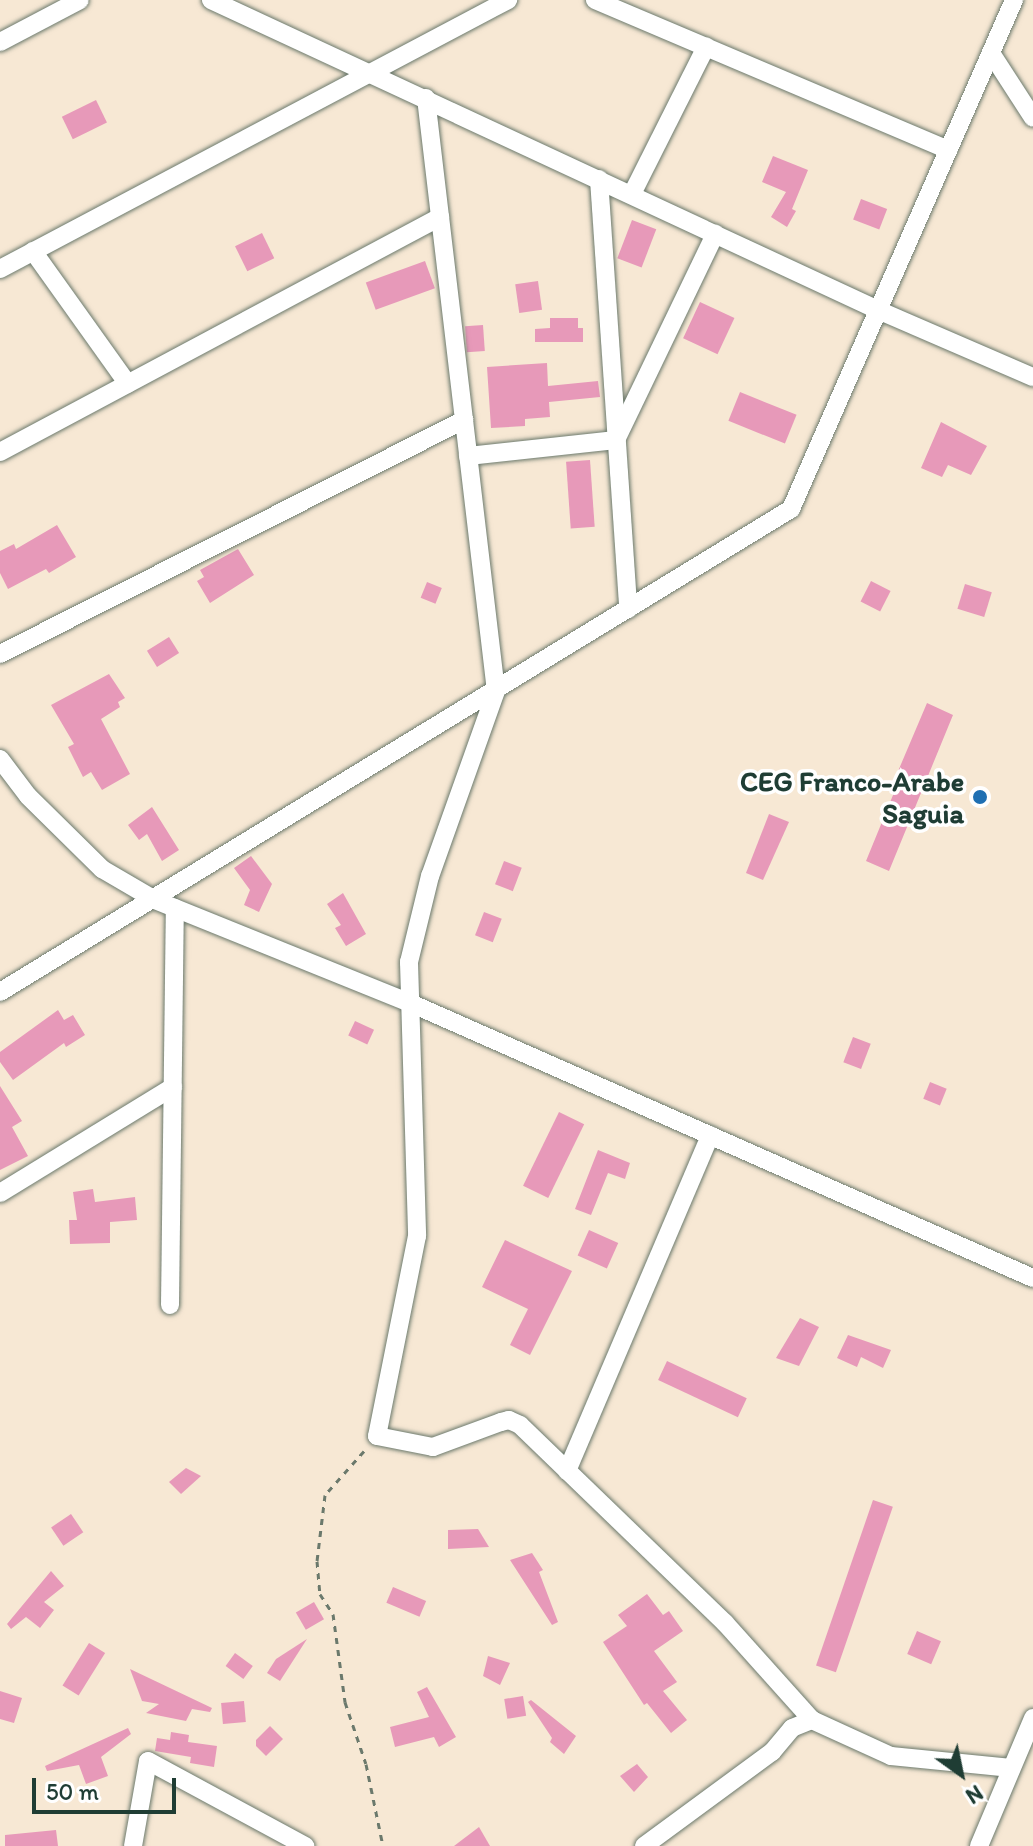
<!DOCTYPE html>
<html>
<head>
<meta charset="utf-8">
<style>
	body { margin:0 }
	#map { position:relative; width:1033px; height:1846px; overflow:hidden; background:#f7e8d4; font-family:Itim,sans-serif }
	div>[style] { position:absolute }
	.building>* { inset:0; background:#e799b9; transform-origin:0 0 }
	.path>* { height:3px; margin-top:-1.5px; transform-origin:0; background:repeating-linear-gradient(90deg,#6b796c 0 6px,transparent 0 12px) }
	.roads { filter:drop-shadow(0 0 2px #6b796c) drop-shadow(0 0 2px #6b796c) }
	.street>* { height:18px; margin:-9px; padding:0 9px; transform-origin:9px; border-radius:9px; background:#fff }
	.dots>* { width:22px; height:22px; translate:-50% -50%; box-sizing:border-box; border:4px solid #fff; border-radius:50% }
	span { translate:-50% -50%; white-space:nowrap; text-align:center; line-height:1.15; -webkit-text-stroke:7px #fff; paint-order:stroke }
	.poi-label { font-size:28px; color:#1f3d34; font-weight:700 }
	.right { translate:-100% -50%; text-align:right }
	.north { position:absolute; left:921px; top:1734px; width:80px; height:80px; -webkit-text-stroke:6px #fff; paint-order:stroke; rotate:147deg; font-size:22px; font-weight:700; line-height:32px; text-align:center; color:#1f3d34 }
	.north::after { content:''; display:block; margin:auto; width:28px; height:36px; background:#1f3d34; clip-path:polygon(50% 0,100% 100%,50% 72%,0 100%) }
	.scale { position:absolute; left:32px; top:1778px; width:144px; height:36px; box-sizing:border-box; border:4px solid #1f3d34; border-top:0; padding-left:10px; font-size:24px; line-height:28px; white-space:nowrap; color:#1f3d34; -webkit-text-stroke:6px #fff; paint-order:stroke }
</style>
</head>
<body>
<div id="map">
	<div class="building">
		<i style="left:96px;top:100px;width:25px;height:38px;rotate:64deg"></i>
		<i style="clip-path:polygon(773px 156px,808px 170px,792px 209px,796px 211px,787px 227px,771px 217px,786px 192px,762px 182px)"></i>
		<i style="left:861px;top:199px;width:28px;height:22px;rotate:21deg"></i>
		<i style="left:632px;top:220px;width:26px;height:41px;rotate:21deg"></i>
		<i style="left:262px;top:233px;width:28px;height:30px;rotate:64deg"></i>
		<i style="left:425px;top:261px;width:29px;height:63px;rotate:70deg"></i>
		<i style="left:538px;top:281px;width:29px;height:23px;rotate:82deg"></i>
		<i style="left:700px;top:302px;width:38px;height:40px;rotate:25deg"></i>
		<i style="clip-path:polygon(550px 318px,578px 318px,578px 328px,583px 328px,583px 342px,535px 342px,535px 329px,550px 328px)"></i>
		<i style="left:483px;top:325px;width:26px;height:18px;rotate:86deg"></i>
		<i style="clip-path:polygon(547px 363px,548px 386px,598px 381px,600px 397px,549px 402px,550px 417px,525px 419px,525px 426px,491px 428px,487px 367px)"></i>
		<i style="left:740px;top:392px;width:61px;height:31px;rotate:22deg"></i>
		<i style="clip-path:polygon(941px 422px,987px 446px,971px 475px,948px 465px,942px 477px,921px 468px)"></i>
		<i style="left:590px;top:460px;width:67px;height:24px;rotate:86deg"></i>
		<i style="clip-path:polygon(57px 525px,76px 557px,49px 573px,46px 569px,8px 589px,0 573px,0 551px,14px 544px,16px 549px)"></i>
		<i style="clip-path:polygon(238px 549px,254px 575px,210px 603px,197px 581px,204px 577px,200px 570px)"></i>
		<i style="left:871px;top:581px;width:22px;height:23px;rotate:27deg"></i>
		<i style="left:427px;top:582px;width:16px;height:17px;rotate:22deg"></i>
		<i style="left:965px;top:584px;width:28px;height:26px;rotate:17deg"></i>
		<i style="left:169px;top:637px;width:19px;height:26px;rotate:58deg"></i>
		<i style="clip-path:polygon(109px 674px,125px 698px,118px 702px,120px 707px,101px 719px,130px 774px,102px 790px,91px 772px,83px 777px,68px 747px,74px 744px,51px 705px)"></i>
		<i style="clip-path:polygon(927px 703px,953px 715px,889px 871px,866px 861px,900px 778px,896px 776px)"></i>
		<i style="clip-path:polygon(152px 807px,179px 850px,162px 861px,147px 834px,139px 840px,128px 825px)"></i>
		<i style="clip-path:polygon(769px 814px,789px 822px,763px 880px,746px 873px)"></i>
		<i style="clip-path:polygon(251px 856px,272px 884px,259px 912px,244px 905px,250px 890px,234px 868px)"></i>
		<i style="left:504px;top:861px;width:19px;height:25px;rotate:21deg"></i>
		<i style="clip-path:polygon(343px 893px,366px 934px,346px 946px,335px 928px,341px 925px,327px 904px)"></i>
		<i style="left:484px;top:912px;width:19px;height:25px;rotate:21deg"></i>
		<i style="clip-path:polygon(58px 1010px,64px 1020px,73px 1015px,85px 1035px,66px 1047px,64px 1043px,13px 1080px,0 1062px,0 1052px)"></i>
		<i style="left:355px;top:1021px;width:21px;height:16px;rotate:25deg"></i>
		<i style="left:853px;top:1037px;width:19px;height:27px;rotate:21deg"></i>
		<i style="left:930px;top:1082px;width:18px;height:18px;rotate:22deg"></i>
		<i style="clip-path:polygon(0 1086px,22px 1121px,12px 1127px,28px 1156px,0 1170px)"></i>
		<i style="left:559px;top:1112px;width:28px;height:82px;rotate:26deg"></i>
		<i style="clip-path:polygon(598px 1150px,630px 1163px,625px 1179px,608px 1173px,591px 1215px,575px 1209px)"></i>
		<i style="clip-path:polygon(93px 1189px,95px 1202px,135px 1197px,137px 1220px,110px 1222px,110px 1243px,70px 1244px,69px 1220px,77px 1220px,73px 1192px)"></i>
		<i style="left:589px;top:1230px;width:32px;height:28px;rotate:24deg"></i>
		<i style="clip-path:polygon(505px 1240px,572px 1271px,530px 1355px,510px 1345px,528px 1309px,482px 1287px)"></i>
		<i style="clip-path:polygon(800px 1318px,819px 1327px,799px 1366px,776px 1358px)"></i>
		<i style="clip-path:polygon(848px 1335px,891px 1350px,883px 1368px,861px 1357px,857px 1367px,837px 1358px)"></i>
		<i style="left:667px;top:1361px;width:88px;height:21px;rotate:25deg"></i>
		<i style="clip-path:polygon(186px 1468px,201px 1476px,181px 1494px,169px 1482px)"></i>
		<i style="left:873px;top:1500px;width:21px;height:175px;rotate:19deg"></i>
		<i style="left:71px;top:1514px;width:22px;height:24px;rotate:56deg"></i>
		<i style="clip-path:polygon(478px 1529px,489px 1547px,448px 1549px,448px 1530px)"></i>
		<i style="clip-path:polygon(532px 1553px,543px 1570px,539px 1572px,558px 1622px,552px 1625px,510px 1560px)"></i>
		<i style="clip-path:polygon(51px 1571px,64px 1586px,44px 1602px,54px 1610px,40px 1628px,26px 1617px,11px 1629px,7px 1624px)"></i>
		<i style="left:393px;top:1587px;width:36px;height:17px;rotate:23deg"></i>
		<i style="clip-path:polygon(647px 1594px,663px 1615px,669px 1611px,683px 1631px,654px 1651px,677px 1682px,663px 1691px,687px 1720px,671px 1733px,647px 1703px,644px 1705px,603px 1642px,627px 1626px,618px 1615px)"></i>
		<i style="left:314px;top:1602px;width:20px;height:21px;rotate:60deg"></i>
		<i style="left:917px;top:1631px;width:26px;height:25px;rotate:23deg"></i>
		<i style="clip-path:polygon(307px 1639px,280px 1681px,267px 1673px,276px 1659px)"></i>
		<i style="left:89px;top:1643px;width:19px;height:50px;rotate:32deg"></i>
		<i style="left:235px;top:1653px;width:22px;height:16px;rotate:36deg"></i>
		<i style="clip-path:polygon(488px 1656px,510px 1663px,500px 1685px,483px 1676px)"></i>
		<i style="clip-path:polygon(130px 1669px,212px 1708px,210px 1712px,192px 1709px,186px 1721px,146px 1713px,159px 1704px,142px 1701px)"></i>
		<i style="clip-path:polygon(427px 1687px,456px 1737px,439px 1747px,434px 1737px,395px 1747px,390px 1727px,429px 1717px,417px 1692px)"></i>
		<i style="clip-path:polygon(0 1691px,22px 1698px,14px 1723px,0 1719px)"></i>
		<i style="left:523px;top:1696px;width:20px;height:19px;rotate:81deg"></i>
		<i style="clip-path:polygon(531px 1700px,576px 1736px,564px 1754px,550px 1742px,552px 1738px,528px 1702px)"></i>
		<i style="left:244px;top:1701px;width:21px;height:23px;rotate:85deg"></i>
		<i style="clip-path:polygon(270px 1726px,283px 1739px,266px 1756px,256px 1746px,256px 1740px)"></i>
		<i style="clip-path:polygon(128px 1728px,131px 1734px,101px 1757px,108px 1776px,86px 1784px,79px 1765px,47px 1771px,45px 1766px)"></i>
		<i style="clip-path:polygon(171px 1732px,189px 1735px,188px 1742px,217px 1746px,214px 1767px,190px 1763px,191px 1757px,155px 1751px,157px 1738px,170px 1740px)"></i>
		<i style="clip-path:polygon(637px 1764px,648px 1777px,634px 1792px,620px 1776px)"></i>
		<i style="clip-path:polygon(479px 1827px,490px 1846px,454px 1846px)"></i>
		<i style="clip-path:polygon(56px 1830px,58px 1846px,5px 1846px,5px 1835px)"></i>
	</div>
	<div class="path">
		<i style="left:364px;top:1451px;width:59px;rotate:131.6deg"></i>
		<i style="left:325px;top:1495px;width:66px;rotate:96.9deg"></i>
		<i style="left:317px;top:1561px;width:33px;rotate:85deg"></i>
		<i style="left:320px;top:1594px;width:24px;rotate:57deg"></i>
		<i style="left:333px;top:1614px;width:89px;rotate:82.2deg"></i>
		<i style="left:345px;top:1702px;width:65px;rotate:71.3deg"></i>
		<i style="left:366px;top:1764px;width:84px;rotate:78.3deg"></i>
	</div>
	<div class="roads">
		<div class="street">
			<i style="left:211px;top:0;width:736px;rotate:24.93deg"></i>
			<i style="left:878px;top:310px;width:169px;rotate:23.4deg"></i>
			<i style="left:595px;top:0;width:384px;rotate:23deg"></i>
			<i style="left:0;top:42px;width:90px;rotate:-27.7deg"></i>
			<i style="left:991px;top:53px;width:77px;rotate:57.1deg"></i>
			<i style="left:426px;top:98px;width:597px;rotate:83.27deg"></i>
			<i style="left:496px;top:691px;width:196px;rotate:109.6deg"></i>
			<i style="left:430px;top:876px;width:89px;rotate:103.7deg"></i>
			<i style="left:409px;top:962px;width:274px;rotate:88.3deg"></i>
			<i style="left:417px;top:1236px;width:204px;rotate:101.3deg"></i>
			<i style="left:377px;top:1436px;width:57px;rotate:11.1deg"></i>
			<i style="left:433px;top:1447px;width:72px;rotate:-20.2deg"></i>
			<i style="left:501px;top:1422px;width:8px;rotate:-14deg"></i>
			<i style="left:509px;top:1420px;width:12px;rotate:24deg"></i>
			<i style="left:520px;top:1425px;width:285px;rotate:44deg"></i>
			<i style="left:725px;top:1623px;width:130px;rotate:48.1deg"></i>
			<i style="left:599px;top:179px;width:431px;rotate:86.1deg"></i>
			<i style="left:632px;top:194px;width:165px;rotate:-63.3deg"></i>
			<i style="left:33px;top:251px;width:163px;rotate:54.5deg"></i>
			<i style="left:0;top:269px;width:575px;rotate:-27.9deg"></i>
			<i style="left:0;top:452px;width:499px;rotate:-28.1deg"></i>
			<i style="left:468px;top:456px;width:149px;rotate:-6.2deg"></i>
			<i style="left:616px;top:440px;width:229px;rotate:-64.3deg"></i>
			<i style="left:0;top:654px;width:520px;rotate:-26.76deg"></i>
			<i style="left:0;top:759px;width:46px;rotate:52.9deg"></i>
			<i style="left:28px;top:796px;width:104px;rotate:44.6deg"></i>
			<i style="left:102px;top:869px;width:61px;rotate:30.3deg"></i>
			<i style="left:155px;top:900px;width:273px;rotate:22deg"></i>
			<i style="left:408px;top:1002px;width:683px;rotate:23.83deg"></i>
			<i style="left:0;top:992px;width:927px;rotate:-31.41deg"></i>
			<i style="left:791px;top:509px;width:556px;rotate:-66.34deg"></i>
			<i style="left:0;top:1193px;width:203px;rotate:-31.5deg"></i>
			<i style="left:170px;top:1305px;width:397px;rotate:-89.3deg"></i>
			<i style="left:567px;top:1471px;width:365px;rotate:-66.9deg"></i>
			<i style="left:133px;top:1846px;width:86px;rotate:-80deg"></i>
			<i style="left:148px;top:1761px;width:179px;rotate:28.4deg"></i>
			<i style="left:644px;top:1846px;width:159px;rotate:-36.3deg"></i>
			<i style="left:772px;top:1752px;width:31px;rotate:-50deg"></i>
			<i style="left:792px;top:1728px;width:22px;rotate:-22deg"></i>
			<i style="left:812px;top:1720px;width:87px;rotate:24.5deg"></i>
			<i style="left:891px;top:1756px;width:121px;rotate:5.7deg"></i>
			<i style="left:979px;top:1846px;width:139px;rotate:-67.1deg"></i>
		</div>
	</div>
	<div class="dots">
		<i style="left:980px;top:797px;background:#1f6fb2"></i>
	</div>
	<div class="poi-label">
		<span class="right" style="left:964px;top:797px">CEG Franco-Arabe<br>Saguia</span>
	</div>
	<div class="north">N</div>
	<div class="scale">50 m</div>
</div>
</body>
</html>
